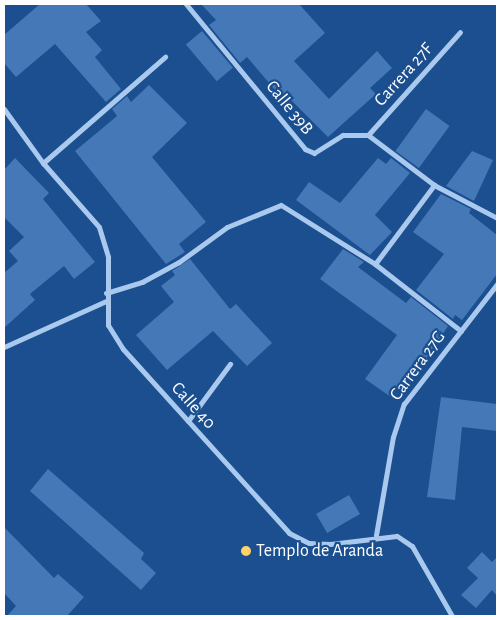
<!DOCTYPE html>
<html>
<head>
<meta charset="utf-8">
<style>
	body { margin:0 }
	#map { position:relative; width:501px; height:620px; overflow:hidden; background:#1b4f8f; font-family:"Alegreya Sans",sans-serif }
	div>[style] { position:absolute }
	.building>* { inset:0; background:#4478b7; transform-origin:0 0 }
	.street>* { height:5px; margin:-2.5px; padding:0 2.5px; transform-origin:2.5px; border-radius:2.5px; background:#a9c9ee }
	.dots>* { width:14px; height:14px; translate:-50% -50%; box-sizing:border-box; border:2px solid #1b4f8f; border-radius:50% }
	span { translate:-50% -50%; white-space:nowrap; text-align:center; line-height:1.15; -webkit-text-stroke:4.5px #1b4f8f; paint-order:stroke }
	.street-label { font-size:18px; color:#fff }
	.poi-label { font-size:18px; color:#fff }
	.left { translate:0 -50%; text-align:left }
	.frame { position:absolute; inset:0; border:5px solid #fff; pointer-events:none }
</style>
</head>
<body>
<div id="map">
	<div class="building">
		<i style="clip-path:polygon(40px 4px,86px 4px,101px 21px,86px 32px,102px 50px,95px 57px,121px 89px,106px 102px,55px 44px,16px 77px,4px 63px,4px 35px)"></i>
		<i style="clip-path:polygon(201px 4px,299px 4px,325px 33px,294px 61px,329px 99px,377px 51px,392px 68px,370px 88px,376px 94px,328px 137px,285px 94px,281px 97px,247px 57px,240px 63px,209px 25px,216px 20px)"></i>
		<i style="left:202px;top:31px;width:48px;height:21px;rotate:50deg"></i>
		<i style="clip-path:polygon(149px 85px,187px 123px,152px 157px,206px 222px,179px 244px,185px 252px,166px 264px,75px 151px,117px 116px,112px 109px,127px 96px,131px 102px)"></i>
		<i style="left:426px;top:109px;width:29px;height:52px;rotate:36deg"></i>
		<i style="clip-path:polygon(472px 151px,493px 160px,474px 201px,446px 186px)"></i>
		<i style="clip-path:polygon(15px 158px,49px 193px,43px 199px,95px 262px,74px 279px,64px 266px,30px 294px,35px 300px,4px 328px,4px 273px,18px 261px,9px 251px,24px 237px,4px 217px,4px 170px)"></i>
		<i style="clip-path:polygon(378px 158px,386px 164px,391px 158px,410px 173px,375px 215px,392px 232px,370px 255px,296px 200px,309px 182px,340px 203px)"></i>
		<i style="clip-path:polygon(441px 194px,471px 209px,469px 213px,497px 235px,497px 274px,462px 320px,455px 315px,453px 319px,416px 290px,444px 254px,413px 232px)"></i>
		<i style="clip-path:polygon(343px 249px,364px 262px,358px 267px,406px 303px,411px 297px,448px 326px,423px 364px,417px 360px,391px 397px,365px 379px,397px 335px,320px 279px)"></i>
		<i style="clip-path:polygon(190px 259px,230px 309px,236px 304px,272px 343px,247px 366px,213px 331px,167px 370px,136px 335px,174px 302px,161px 286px,175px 275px,172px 271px)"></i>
		<i style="clip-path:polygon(441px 397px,497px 404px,497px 431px,462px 427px,455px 500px,427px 497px)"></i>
		<i style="clip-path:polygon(48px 469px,144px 553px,141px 559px,156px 573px,141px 590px,30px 491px)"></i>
		<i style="left:349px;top:495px;width:22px;height:38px;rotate:60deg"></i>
		<i style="clip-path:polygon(4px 527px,54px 578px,58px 574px,84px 597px,67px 616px,7px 616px,16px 606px,4px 593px)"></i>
		<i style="clip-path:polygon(482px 552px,492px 562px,497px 557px,497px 596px,492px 590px,476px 608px,461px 595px,478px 578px,467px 568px)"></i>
	</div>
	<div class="street">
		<i style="left:186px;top:4px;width:188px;rotate:50.6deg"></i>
		<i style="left:305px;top:149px;width:10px;rotate:24deg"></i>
		<i style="left:314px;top:153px;width:34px;rotate:-32deg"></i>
		<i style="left:343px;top:135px;width:25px"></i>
		<i style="left:368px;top:135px;width:83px;rotate:37.1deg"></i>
		<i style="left:434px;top:185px;width:71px;rotate:27.6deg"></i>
		<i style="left:4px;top:109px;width:67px;rotate:54.2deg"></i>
		<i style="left:43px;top:163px;width:85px;rotate:48.8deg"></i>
		<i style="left:99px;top:227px;width:31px;rotate:73deg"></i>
		<i style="left:108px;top:257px;width:68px;rotate:90deg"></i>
		<i style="left:108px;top:325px;width:28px;rotate:58deg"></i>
		<i style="left:123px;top:349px;width:248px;rotate:47.9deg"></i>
		<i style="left:289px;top:533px;width:22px;rotate:27deg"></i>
		<i style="left:309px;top:543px;width:21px;rotate:3deg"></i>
		<i style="left:330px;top:544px;width:67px;rotate:-6.8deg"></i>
		<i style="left:397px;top:536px;width:18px;rotate:34deg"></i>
		<i style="left:412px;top:546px;width:81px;rotate:60.3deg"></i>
		<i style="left:368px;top:135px;width:138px;rotate:-48.2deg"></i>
		<i style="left:43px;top:163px;width:162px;rotate:-41deg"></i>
		<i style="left:375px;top:264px;width:109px;rotate:37.9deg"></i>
		<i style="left:106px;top:293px;width:38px;rotate:-17deg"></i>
		<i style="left:142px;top:282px;width:42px;rotate:-28.4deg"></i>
		<i style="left:179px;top:262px;width:59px;rotate:-36.1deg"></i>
		<i style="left:227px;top:227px;width:58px;rotate:-22.2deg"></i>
		<i style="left:281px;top:205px;width:111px;rotate:32.1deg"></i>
		<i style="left:375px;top:264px;width:99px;rotate:-53.2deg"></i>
		<i style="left:4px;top:347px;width:112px;rotate:-24.3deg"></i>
		<i style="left:188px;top:421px;width:71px;rotate:-53.6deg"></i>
		<i style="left:376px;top:535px;width:99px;rotate:-80.2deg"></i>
		<i style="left:393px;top:437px;width:35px;rotate:-72deg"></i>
		<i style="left:404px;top:404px;width:152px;rotate:-52.2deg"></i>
	</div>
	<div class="dots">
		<i style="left:246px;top:551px;background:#ffd166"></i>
	</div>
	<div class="street-label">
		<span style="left:404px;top:75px;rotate:-48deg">Carrera 27F</span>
		<span style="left:289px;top:108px;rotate:51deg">Calle 39B</span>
		<span style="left:418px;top:366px;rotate:-54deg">Carrera 27G</span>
		<span style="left:193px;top:406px;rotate:48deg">Calle 40</span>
	</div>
	<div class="poi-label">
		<span class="left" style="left:256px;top:551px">Templo de Aranda</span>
	</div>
	<div class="frame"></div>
</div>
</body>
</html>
